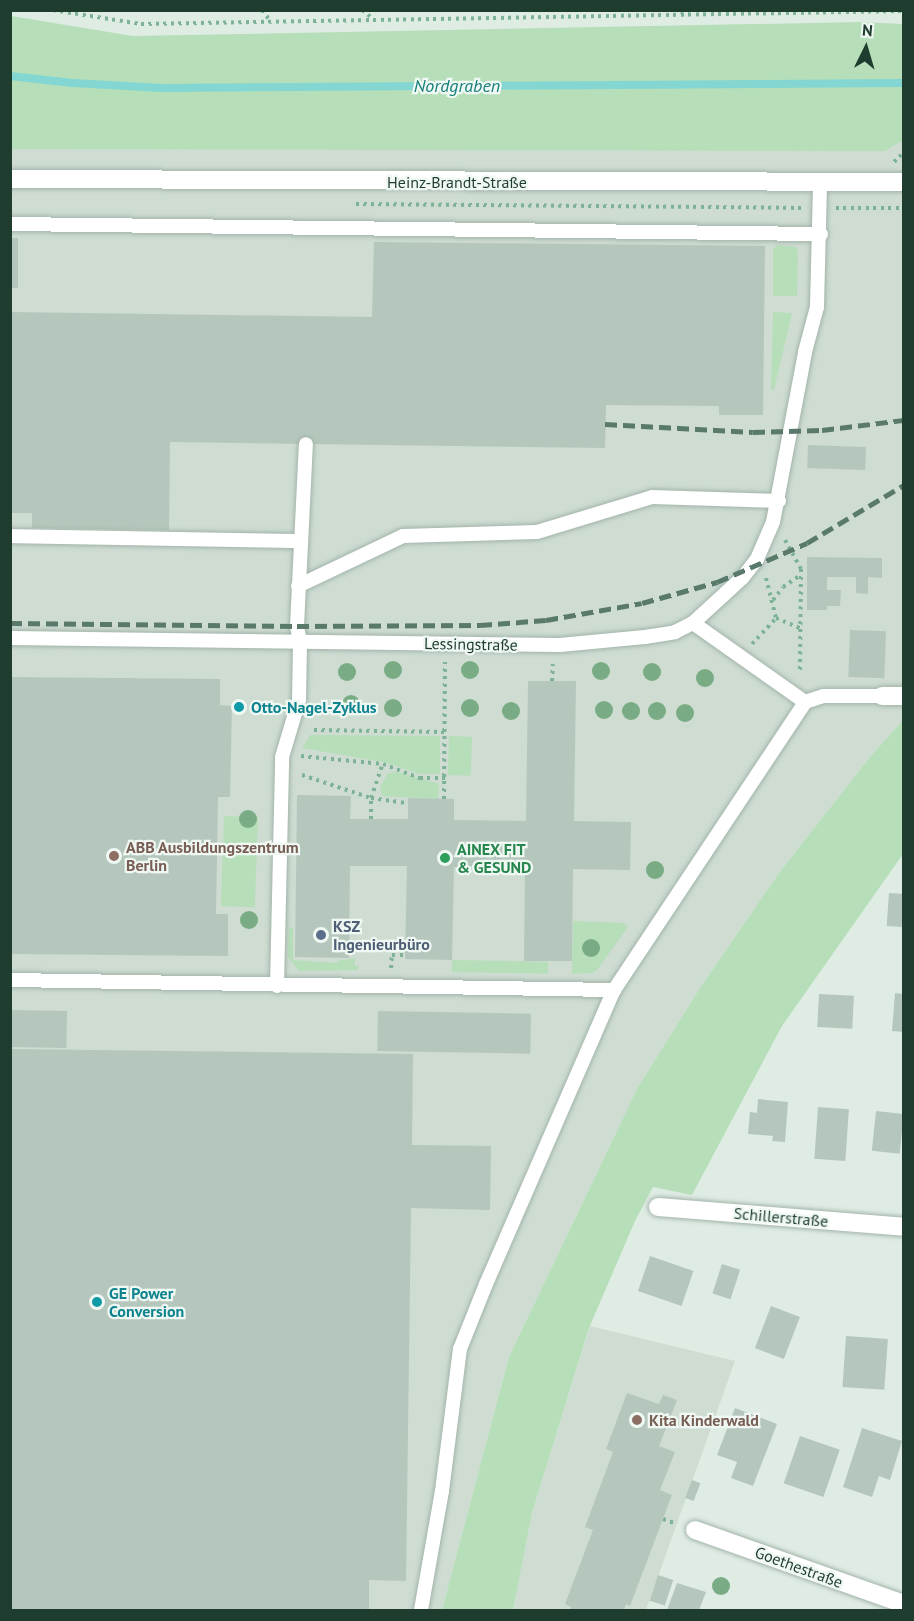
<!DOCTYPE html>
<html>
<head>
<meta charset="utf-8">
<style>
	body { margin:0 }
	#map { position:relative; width:914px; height:1621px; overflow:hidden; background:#dfece4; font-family:"PT Sans",sans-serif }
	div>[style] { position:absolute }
	.built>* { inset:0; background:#cedcd2 }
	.green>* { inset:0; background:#b6dfb9; transform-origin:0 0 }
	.stream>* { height:8px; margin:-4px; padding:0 4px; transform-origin:4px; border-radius:4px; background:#83d6d1 }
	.building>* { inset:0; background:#b5c7bc; transform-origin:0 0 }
	.path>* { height:4px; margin-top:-2px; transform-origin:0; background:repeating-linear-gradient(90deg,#7db297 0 3px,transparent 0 7.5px) }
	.roads { filter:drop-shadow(0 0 2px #a2b4aa) drop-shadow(0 0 2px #a2b4aa) }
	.service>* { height:14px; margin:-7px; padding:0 7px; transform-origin:7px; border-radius:7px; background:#fff }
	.minor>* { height:18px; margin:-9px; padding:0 9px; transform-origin:9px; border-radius:9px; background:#fff }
	.rail>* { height:4.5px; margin-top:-2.25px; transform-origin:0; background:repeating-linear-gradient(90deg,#59796a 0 12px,transparent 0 18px) }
	.trees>* { width:18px; height:18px; margin:-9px; border-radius:50%; background:#79ac84 }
	.dots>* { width:16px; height:16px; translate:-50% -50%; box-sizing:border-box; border:3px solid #f0f8f3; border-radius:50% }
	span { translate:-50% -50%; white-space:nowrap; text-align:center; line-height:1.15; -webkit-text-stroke:4.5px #f0f8f3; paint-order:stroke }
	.street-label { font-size:16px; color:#1f3d2f }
	.culture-label { font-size:16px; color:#0d838f; font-weight:700 }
	.left { translate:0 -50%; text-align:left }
	.education-label { font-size:16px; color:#785e54; font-weight:700 }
	.leisure-label { font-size:16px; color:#27864d; font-weight:700 }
	.service-label { font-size:16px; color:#4e5e75; font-weight:700 }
	.water-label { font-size:18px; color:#157e7a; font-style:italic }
	.frame { position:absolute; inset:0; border:12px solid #1f3d2f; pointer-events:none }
	.north { position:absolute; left:836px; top:18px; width:60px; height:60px; -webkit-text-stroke:4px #f0f8f3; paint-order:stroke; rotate:5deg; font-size:16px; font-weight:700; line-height:24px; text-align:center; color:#1f3d2f }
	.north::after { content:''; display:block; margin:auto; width:21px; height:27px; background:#1f3d2f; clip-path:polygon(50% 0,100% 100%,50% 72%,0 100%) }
</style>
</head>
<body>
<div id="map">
	<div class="built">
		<i style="clip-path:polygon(11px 135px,903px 137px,903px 720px,870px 757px,779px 873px,700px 988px,637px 1089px,509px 1357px,442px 1610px,11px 1610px)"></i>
		<i style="clip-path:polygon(590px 1326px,735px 1361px,646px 1610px,513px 1610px,532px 1513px)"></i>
	</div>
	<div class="green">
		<i style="clip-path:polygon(11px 16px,133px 36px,860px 22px,903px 24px,903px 140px,885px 151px,11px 149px)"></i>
		<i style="clip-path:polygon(777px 245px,796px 247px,798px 251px,797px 296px,773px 296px,773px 249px)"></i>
		<i style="clip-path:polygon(773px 312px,792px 313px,774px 390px,771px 390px)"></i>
		<i style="clip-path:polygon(903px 720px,903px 854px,782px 1026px,692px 1195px,653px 1187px,635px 1221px,589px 1328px,532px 1513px,513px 1610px,442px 1610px,509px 1357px,637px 1089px,700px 988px,779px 873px,870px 757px)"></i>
		<i style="clip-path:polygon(310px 735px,440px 736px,440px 774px,420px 774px,383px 762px,302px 748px)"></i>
		<i style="left:449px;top:736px;width:23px;height:39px;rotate:2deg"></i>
		<i style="clip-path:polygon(398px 772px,439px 784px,438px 799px,382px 796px,380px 787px,388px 773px)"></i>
		<i style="left:224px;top:816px;width:34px;height:90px;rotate:2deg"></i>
		<i style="clip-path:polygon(573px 921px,623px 923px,628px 927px,597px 970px,592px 973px,572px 974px)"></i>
		<i style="clip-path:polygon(289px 928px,293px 928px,293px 960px,337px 963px,337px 961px,355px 958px,355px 966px,359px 966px,358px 970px,299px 971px,288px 957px)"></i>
		<i style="left:452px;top:960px;width:96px;height:12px;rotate:1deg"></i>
	</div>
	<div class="stream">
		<i style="left:10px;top:76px;width:63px;rotate:6.3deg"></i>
		<i style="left:73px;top:83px;width:88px;rotate:3.3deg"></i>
		<i style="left:161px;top:88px;width:743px;rotate:-0.39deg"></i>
	</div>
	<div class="building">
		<i style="left:10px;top:238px;width:8px;height:50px"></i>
		<i style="clip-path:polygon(374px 242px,765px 246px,763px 415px,719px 415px,719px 406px,606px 405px,605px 448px,170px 442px,169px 530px,32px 528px,32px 513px,10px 513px,10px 312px,372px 317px)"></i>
		<i style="left:808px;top:445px;width:58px;height:23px;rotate:2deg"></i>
		<i style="clip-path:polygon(807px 557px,882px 558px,882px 578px,868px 577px,868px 594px,856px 593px,856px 577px,827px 577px,827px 590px,841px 590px,840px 606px,827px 606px,827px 610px,807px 610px)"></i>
		<i style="left:850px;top:630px;width:36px;height:47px;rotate:2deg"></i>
		<i style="clip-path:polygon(10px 677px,220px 679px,220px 705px,232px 706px,230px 797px,218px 797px,216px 914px,228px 914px,228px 956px,10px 954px)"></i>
		<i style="clip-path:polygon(528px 681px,576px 681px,574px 821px,631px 822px,630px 870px,573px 869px,572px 961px,524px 961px,525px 868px,454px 867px,452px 960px,405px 959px,407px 866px,350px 866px,349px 958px,295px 957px,297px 795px,351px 796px,350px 819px,408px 819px,408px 798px,454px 799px,454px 820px,526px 821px)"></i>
		<i style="left:889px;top:893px;width:15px;height:33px;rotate:4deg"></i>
		<i style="clip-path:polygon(895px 993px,904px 994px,904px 1032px,892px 1031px)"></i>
		<i style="left:819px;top:994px;width:35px;height:33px;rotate:3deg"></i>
		<i style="left:10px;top:1010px;width:57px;height:37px;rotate:1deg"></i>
		<i style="left:378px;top:1011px;width:153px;height:40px;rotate:1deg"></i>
		<i style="clip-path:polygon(10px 1049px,413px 1054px,412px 1145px,491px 1146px,490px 1210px,411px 1208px,406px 1581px,369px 1580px,369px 1610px,10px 1610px)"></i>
		<i style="clip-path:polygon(758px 1099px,788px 1102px,785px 1142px,772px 1141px,773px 1136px,748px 1134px,750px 1112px,757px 1113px)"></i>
		<i style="left:818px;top:1107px;width:31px;height:52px;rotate:4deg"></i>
		<i style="left:876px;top:1111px;width:28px;height:40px;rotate:6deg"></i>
		<i style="left:650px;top:1256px;width:46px;height:37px;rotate:19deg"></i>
		<i style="left:722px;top:1264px;width:19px;height:31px;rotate:18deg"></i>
		<i style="left:771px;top:1306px;width:31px;height:45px;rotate:21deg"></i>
		<i style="left:846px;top:1336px;width:42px;height:51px;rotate:4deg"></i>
		<i style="clip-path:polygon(627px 1393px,659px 1404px,663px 1395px,677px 1400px,659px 1446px,675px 1452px,660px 1490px,672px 1495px,630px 1606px,626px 1604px,624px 1610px,570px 1610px,571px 1607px,565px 1604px,593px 1530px,585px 1527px,613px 1452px,606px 1449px)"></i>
		<i style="clip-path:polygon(735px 1408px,777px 1424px,753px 1486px,731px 1478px,737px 1462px,717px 1455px)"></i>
		<i style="clip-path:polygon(862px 1428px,902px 1441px,890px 1480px,879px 1476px,872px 1497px,843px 1487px)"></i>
		<i style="left:800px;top:1436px;width:42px;height:50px;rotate:19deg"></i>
		<i style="left:692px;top:1480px;width:9px;height:19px;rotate:21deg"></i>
		<i style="left:658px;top:1575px;width:16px;height:27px;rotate:18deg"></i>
		<i style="clip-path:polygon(677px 1583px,706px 1592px,699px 1610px,667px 1610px)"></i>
	</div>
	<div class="path">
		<i style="left:53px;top:10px;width:89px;rotate:9deg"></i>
		<i style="left:141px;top:24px;width:763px;rotate:-0.98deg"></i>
		<i style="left:262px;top:10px;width:15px;rotate:53deg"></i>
		<i style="left:362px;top:10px;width:14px;rotate:39deg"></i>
		<i style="left:681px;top:15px;width:9px;rotate:-32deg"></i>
		<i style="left:894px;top:162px;width:14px;rotate:-45deg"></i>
		<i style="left:356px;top:204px;width:446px;rotate:0.5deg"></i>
		<i style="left:836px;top:208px;width:68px"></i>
		<i style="left:785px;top:540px;width:33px;rotate:61deg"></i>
		<i style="left:801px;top:569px;width:104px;rotate:90.6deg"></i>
		<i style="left:766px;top:578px;width:41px;rotate:76deg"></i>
		<i style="left:776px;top:618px;width:26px;rotate:23deg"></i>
		<i style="left:773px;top:600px;width:16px;rotate:-52deg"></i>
		<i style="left:783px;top:587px;width:22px;rotate:-34deg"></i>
		<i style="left:752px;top:644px;width:35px;rotate:-47deg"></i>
		<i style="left:552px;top:681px;width:17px;rotate:-87deg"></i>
		<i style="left:314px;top:730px;width:131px;rotate:0.9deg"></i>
		<i style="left:301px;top:756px;width:82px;rotate:5.6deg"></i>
		<i style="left:383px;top:764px;width:40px;rotate:21deg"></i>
		<i style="left:420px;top:778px;width:25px"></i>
		<i style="left:302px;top:775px;width:73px;rotate:18.4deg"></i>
		<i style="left:371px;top:798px;width:37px;rotate:8deg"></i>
		<i style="left:444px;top:799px;width:137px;rotate:-89.6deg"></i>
		<i style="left:371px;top:819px;width:21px;rotate:-90deg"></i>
		<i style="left:371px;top:798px;width:36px;rotate:-71deg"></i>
		<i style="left:391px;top:968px;width:13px;rotate:-86deg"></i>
		<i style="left:392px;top:955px;width:13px"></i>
		<i style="left:663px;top:1519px;width:15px;rotate:20deg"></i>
	</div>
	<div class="roads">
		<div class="service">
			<i style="left:10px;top:224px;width:811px;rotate:0.71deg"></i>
			<i style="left:10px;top:536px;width:291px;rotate:1deg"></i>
			<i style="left:298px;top:586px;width:116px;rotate:-25.5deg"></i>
			<i style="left:403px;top:536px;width:134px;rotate:-1.7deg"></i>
			<i style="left:537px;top:532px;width:120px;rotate:-16.9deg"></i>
			<i style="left:652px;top:497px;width:127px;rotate:1.8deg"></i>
			<i style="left:693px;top:623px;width:137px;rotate:35.2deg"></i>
			<i style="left:10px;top:638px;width:550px;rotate:0.73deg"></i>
			<i style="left:560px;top:645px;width:85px;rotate:-5.4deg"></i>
			<i style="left:645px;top:637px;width:30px;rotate:-9deg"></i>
			<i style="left:675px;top:632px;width:20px;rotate:-27deg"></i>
			<i style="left:693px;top:623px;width:68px;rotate:-42.6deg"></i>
			<i style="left:743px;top:577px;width:23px;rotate:-52deg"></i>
			<i style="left:757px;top:559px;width:40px;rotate:-66.6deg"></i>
			<i style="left:773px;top:522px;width:173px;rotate:-79.3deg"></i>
			<i style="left:805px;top:352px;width:47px;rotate:-75.1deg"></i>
			<i style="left:817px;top:307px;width:125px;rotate:-88.6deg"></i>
			<i style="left:805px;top:702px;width:19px;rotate:-18deg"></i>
			<i style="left:823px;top:696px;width:59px"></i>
			<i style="left:10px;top:980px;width:604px;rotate:0.95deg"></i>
			<i style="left:277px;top:986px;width:229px;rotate:-88.7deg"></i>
			<i style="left:282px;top:757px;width:59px;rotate:-73.4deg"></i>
			<i style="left:299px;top:700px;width:58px;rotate:-89deg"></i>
			<i style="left:300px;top:642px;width:16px;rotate:-101deg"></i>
			<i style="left:297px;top:626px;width:182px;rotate:-87.2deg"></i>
			<i style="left:421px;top:1610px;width:121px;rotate:-80deg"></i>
			<i style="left:442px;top:1491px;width:143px;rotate:-82.8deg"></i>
			<i style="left:460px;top:1349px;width:70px;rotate:-68.2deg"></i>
			<i style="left:486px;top:1284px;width:321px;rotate:-66.5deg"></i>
			<i style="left:614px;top:990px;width:346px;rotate:-56.4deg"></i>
		</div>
		<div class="minor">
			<i style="left:10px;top:179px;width:894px;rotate:0.19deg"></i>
			<i style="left:882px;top:696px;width:22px"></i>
			<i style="left:658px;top:1207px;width:247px;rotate:4.6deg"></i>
			<i style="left:695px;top:1530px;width:222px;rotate:19.5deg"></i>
		</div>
	</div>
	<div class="rail">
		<i style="left:605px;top:424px;width:148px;rotate:3.1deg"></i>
		<i style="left:753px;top:432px;width:69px;rotate:-1.7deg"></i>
		<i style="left:822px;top:430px;width:83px;rotate:-7deg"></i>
		<i style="left:10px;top:623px;width:287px;rotate:0.6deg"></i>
		<i style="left:297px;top:626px;width:183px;rotate:-0.3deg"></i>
		<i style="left:480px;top:625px;width:66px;rotate:-4.3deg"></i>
		<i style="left:546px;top:620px;width:97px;rotate:-10deg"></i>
		<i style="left:642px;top:603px;width:78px;rotate:-15.6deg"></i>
		<i style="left:717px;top:582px;width:98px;rotate:-23.4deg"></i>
		<i style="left:807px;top:543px;width:113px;rotate:-30.9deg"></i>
	</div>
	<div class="trees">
		<i style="left:393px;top:670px"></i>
		<i style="left:470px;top:670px"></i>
		<i style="left:601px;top:671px"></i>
		<i style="left:347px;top:672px"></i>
		<i style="left:652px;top:672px"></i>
		<i style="left:705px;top:678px"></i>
		<i style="left:351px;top:704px"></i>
		<i style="left:393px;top:708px"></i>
		<i style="left:470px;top:708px"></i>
		<i style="left:604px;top:710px"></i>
		<i style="left:511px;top:711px"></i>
		<i style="left:631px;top:711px"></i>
		<i style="left:657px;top:711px"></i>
		<i style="left:685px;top:713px"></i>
		<i style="left:248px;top:819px"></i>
		<i style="left:655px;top:870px"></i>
		<i style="left:249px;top:920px"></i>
		<i style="left:591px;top:948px"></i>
		<i style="left:721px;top:1586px"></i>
	</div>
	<div class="dots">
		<i style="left:239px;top:707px;background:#0f9aa8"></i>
		<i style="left:114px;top:856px;background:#8d6e63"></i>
		<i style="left:445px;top:858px;background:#2e9e5b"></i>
		<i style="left:321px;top:935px;background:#5c6f8a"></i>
		<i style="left:97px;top:1302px;background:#0f9aa8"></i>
		<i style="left:637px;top:1420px;background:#8d6e63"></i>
	</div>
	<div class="street-label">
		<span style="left:457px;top:182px">Heinz-Brandt-Straße</span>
		<span style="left:471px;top:644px;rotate:1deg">Lessingstraße</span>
		<span style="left:781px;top:1217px;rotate:5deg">Schillerstraße</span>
		<span style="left:799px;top:1567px;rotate:20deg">Goethestraße</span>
	</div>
	<div class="culture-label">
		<span class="left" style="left:251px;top:707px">Otto-Nagel-Zyklus</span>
		<span class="left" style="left:109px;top:1302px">GE Power<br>Conversion</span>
	</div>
	<div class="education-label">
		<span class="left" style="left:126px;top:856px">ABB Ausbildungszentrum<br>Berlin</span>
		<span class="left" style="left:649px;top:1420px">Kita Kinderwald</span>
	</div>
	<div class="leisure-label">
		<span class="left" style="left:457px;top:858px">AINEX FIT<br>&amp; GESUND</span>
	</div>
	<div class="service-label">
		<span class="left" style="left:333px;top:935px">KSZ<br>Ingenieurbüro</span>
	</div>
	<div class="water-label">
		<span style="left:457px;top:86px">Nordgraben</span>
	</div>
	<div class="frame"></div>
	<div class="north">N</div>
</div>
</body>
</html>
